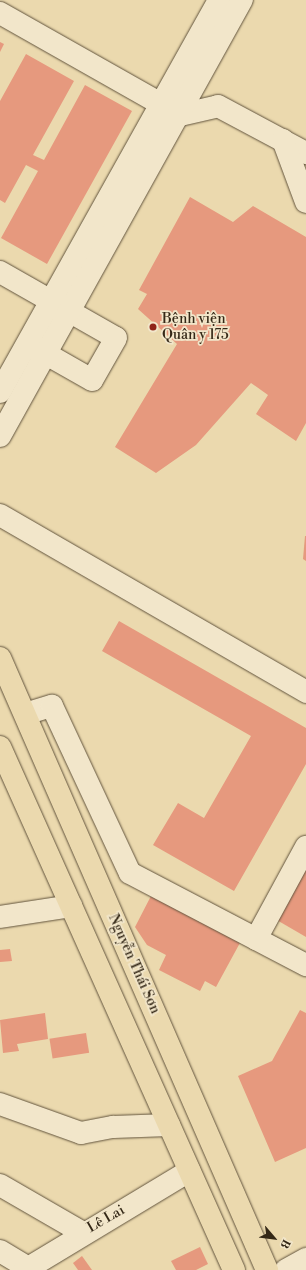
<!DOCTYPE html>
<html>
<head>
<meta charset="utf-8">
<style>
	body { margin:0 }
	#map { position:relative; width:306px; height:1270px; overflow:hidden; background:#ebd9ae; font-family:"Libre Bodoni",serif }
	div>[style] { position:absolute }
	.building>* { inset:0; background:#e6997e; transform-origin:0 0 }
	.roads { filter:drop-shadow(0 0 1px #62543d) drop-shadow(0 0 1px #62543d) }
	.minor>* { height:22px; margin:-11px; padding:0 11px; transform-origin:11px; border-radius:11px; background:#f2e6ca }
	.major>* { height:22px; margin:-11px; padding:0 11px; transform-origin:11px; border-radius:11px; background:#ebd9ae }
	.dots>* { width:11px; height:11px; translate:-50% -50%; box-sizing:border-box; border:2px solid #f2e6ca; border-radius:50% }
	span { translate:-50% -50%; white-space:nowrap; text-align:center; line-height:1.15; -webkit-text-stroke:3.5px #f2e6ca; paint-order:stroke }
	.poi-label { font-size:14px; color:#342817 }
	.left { translate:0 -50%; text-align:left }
	.street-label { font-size:14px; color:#342817 }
	.north { position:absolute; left:254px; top:1218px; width:40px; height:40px; -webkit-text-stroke:3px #f2e6ca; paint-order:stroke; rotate:118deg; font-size:11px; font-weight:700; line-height:16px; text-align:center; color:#342817 }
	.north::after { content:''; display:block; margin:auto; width:14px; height:18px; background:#342817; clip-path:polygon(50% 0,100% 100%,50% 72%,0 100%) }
</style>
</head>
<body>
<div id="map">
	<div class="building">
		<i style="clip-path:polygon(0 42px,4px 44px,0 52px)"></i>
		<i style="clip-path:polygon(26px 54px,74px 81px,33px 155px,44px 160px,85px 85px,132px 111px,47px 264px,1px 238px,38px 171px,26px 165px,5px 203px,0 200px,0 101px)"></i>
		<i style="clip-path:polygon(190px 197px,233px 222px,253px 206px,306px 237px,306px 423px,296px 441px,256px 414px,268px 395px,251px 383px,196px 445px,156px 473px,115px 447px,177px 344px,138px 309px,147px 294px,139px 290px)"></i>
		<i style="clip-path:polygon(305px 536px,306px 536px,306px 561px,303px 559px)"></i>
		<i style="clip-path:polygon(119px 621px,306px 728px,306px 764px,234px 891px,153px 845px,178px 803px,204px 818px,251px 736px,102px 651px)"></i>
		<i style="clip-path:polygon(306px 864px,306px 937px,275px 919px)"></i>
		<i style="clip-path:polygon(152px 894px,241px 941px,216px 987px,205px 981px,200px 991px,159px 970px,166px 955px,147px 945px,135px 927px)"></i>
		<i style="clip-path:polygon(10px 949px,12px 961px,0 962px,0 950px)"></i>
		<i style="clip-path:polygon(300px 1010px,306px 1013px,306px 1148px,275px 1162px,238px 1076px,272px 1061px)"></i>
		<i style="clip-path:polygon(45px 1013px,48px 1039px,17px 1044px,19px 1051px,3px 1053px,0 1020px)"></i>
		<i style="left:86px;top:1033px;width:20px;height:37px;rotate:81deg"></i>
		<i style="clip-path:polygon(200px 1247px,208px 1264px,196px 1270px,176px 1270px,171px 1261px)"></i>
		<i style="clip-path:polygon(82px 1256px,92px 1270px,78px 1270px,73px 1263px)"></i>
	</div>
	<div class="roads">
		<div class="minor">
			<i style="left:0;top:13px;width:207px;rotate:29.5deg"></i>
			<i style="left:180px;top:115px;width:39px;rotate:-13deg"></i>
			<i style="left:218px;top:106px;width:100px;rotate:28.1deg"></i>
			<i style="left:283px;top:140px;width:66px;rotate:69.6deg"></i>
			<i style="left:0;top:272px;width:133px;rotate:29.6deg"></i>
			<i style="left:116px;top:338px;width:48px;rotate:119.7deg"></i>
			<i style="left:92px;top:380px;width:67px;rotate:-150.4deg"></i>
			<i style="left:0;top:392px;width:449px;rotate:-60.8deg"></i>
			<i style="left:0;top:436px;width:499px;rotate:-61deg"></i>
			<i style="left:0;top:515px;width:354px;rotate:30deg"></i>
			<i style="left:25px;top:714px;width:28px;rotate:-17deg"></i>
			<i style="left:52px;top:706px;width:184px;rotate:65deg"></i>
			<i style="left:130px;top:873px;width:199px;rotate:27.6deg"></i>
			<i style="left:0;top:917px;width:72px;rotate:-8.8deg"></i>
			<i style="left:256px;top:939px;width:105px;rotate:-61.5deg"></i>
			<i style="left:0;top:1104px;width:86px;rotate:19.7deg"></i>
			<i style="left:81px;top:1133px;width:33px;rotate:-11deg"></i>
			<i style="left:113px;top:1127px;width:56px;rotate:-2deg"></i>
			<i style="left:0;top:1185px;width:96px;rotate:30deg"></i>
			<i style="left:0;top:1251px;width:33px;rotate:31deg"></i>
			<i style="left:25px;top:1270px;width:192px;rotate:-31.1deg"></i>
			<i style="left:286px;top:1270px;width:23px;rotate:-29deg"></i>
		</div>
		<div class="major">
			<i style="left:0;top:658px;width:668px;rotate:66.43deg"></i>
			<i style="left:0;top:747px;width:573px;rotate:65.9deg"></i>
		</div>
	</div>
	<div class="dots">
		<i style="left:153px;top:327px;background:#8f2418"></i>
	</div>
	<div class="poi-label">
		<span class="left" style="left:162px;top:327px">Bệnh viện<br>Quân y 175</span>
	</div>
	<div class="street-label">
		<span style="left:134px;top:964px;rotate:66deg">Nguyễn Thái Sơn</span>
		<span style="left:106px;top:1219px;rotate:-30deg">Lê Lai</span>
	</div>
	<div class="north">B</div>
</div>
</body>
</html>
